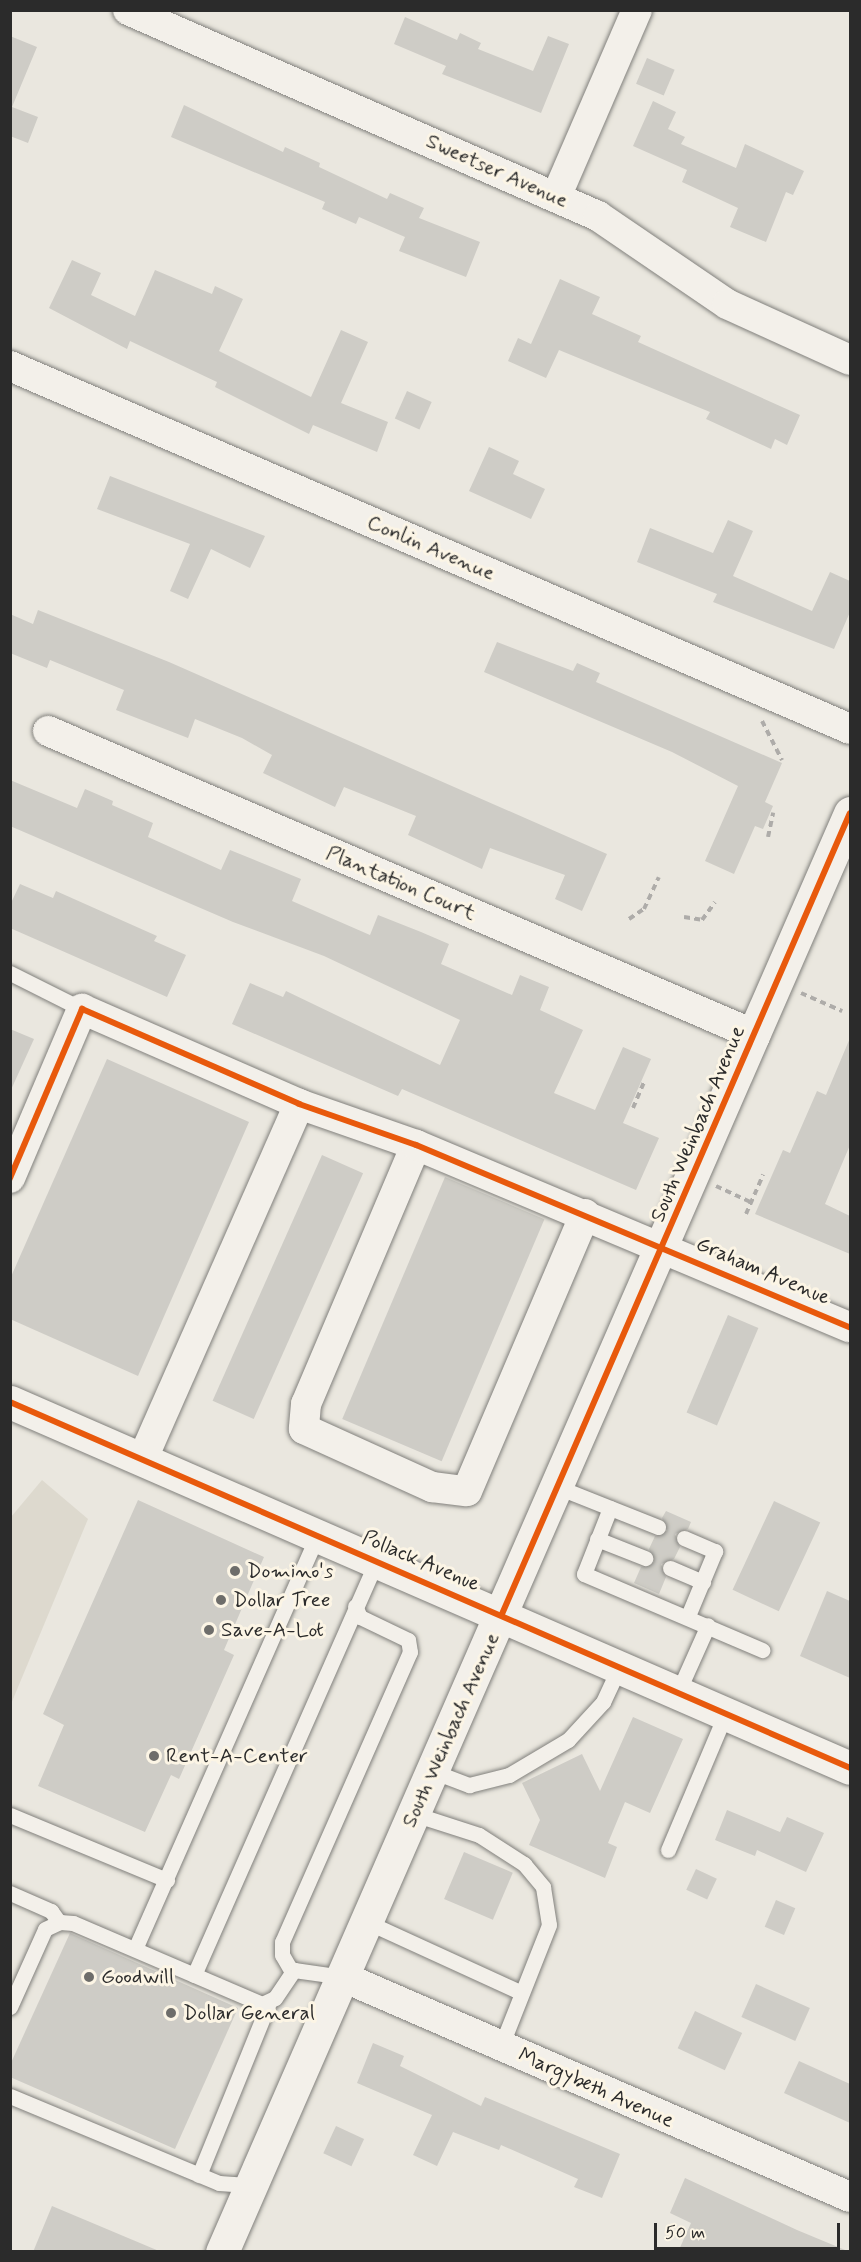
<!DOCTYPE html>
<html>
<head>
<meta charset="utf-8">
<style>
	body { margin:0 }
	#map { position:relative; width:861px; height:2262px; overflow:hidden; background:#eae7df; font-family:Mynerve,sans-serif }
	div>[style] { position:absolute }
	.built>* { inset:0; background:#ddd9ce }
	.building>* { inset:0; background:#ceccc6; transform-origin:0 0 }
	.path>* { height:4px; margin-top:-2px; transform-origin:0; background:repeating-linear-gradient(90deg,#aeaca9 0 6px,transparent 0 10.5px) }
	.roads { filter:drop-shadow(0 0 2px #81807c) drop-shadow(0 0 2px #81807c) }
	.service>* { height:15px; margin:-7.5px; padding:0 7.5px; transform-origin:7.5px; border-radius:7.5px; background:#f3f0ea }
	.minor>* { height:30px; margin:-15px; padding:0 15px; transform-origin:15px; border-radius:15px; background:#f3f0ea }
	.tertiary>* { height:33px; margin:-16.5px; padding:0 16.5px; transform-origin:16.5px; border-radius:16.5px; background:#f3f0ea }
	.cycleway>* { height:6px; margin:-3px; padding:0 3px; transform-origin:3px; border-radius:3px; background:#e8590c }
	.dots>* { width:16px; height:16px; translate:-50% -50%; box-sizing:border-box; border:3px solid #fcf5e5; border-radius:50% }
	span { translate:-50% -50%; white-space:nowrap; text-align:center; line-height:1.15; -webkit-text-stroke:6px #fcf5e5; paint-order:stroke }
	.street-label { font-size:21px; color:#2b2b2b }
	.poi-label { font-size:21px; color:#2b2b2b }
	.left { translate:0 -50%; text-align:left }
	.frame { position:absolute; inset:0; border:12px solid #2b2b2b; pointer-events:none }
	.scale { position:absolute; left:654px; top:2223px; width:186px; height:27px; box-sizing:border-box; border:3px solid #2b2b2b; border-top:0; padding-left:8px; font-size:18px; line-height:21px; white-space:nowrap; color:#2b2b2b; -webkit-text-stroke:4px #fcf5e5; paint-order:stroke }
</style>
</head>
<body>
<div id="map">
	<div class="built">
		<i style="clip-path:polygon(42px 1480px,88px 1519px,11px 1704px,11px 1517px)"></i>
	</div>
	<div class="building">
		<i style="clip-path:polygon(405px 17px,457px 40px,460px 33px,481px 43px,478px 49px,533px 71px,548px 36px,569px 44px,541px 113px,442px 74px,446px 66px,394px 44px)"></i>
		<i style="clip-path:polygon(10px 36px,37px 47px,12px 107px,38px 117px,28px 143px,10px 136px)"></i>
		<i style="left:647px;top:58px;width:30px;height:28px;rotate:23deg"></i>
		<i style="clip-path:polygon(653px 101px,676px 112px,668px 129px,685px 137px,681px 144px,736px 168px,745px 144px,804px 171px,793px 195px,786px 192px,766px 242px,730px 227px,738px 208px,682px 182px,687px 170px,633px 146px)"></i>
		<i style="clip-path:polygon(184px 105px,283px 152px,285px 147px,320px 163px,319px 167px,387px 199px,390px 193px,424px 208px,419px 218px,480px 242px,466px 277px,399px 251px,405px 237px,359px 217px,356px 224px,322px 209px,325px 202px,171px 137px)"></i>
		<i style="clip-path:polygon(72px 260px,101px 273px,91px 295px,135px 316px,155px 270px,212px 294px,215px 286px,243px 299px,219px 351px,311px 397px,341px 330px,368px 342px,341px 403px,388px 422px,377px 452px,313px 425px,309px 434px,215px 387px,217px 382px,130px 341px,127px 349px,49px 308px)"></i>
		<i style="clip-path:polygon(560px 279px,600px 297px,592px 314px,641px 336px,638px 342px,800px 415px,787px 445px,775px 439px,771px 449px,706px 419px,710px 412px,559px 350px,546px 378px,508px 361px,518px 338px,531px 344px)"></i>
		<i style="left:407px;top:391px;width:27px;height:30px;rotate:24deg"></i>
		<i style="clip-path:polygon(489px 447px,519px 461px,513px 474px,545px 489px,531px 519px,469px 491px)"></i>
		<i style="clip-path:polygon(110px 476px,265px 536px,250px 568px,211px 549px,188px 599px,170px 591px,190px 544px,97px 509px)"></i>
		<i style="clip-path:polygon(728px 520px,753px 531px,733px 576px,812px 611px,830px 572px,850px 581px,850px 612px,834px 649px,713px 602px,717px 594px,637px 562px,650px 528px,713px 553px)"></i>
		<i style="clip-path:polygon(38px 610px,169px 662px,607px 854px,582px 911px,555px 899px,565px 875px,490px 848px,482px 869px,408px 835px,416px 816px,344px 787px,335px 807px,263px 773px,272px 755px,242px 738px,195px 719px,188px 738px,116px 710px,124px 690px,50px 660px,47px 668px,10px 653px,10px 614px,33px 624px)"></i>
		<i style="clip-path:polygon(497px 642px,573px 671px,577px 663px,600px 673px,596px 682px,782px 763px,765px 802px,773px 806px,763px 829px,755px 826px,734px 874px,705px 861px,738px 786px,672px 752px,484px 672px)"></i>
		<i style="clip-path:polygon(10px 780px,77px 808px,85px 789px,113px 801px,112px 805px,153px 823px,148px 837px,221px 870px,230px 850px,301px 879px,292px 901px,370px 935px,378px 915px,421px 932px,449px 944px,441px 964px,512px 995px,520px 975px,549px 987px,540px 1010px,583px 1030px,554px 1093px,595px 1110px,623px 1047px,651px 1059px,623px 1123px,659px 1138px,636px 1190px,402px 1089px,398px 1096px,232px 1024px,250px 983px,283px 997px,286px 991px,440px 1065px,460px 1020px,324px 956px,233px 922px,10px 826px)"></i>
		<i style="clip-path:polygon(20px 884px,53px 898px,56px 891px,157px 936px,154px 941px,186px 955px,167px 997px,10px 928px,10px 905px)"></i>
		<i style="clip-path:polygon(10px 1029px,34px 1039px,10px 1092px)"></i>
		<i style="clip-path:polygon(850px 1038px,850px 1145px,825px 1204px,850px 1216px,850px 1254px,755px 1214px,783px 1150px,790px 1153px,817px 1091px,826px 1095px)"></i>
		<i style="clip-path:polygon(107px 1059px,249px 1122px,138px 1376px,10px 1319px,10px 1279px)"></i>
		<i style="left:322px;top:1155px;width:45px;height:269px;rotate:24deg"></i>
		<i style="left:445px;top:1177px;width:108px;height:263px;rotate:23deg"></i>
		<i style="left:728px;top:1315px;width:33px;height:106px;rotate:23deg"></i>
		<i style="clip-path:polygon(138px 1500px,264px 1557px,224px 1650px,234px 1655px,179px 1779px,171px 1775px,145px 1832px,38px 1786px,64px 1725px,43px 1714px)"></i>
		<i style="left:774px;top:1501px;width:51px;height:98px;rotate:25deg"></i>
		<i style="clip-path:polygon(666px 1511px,691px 1522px,688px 1529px,675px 1534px,680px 1547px,674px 1559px,661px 1564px,666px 1577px,659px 1594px,634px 1583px,641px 1567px,654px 1562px,649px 1549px,655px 1536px,667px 1531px,662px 1518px)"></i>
		<i style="clip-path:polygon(827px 1591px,850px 1601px,850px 1678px,800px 1656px)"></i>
		<i style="clip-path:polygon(633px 1717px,683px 1739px,650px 1813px,625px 1802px,608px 1843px,617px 1847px,605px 1878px,529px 1845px,540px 1820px,522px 1783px,582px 1754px,600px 1791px)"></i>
		<i style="clip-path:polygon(727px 1810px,780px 1832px,787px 1817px,824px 1833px,806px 1872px,757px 1850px,755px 1856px,715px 1840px)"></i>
		<i style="left:464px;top:1852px;width:53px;height:51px;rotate:23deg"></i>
		<i style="left:696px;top:1869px;width:23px;height:23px;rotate:25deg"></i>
		<i style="left:776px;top:1900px;width:21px;height:29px;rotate:23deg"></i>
		<i style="clip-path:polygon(70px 1933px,238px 2008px,175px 2149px,10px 2077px,10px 2065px)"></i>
		<i style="left:756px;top:1984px;width:59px;height:36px;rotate:24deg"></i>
		<i style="left:695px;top:2011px;width:52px;height:41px;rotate:25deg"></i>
		<i style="clip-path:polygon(373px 2043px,404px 2056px,400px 2066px,481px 2106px,485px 2097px,620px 2154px,602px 2198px,574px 2187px,578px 2179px,501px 2145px,499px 2150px,453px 2132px,437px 2166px,413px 2155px,432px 2115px,357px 2083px)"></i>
		<i style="clip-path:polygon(799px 2061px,850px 2084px,850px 2123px,784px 2093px)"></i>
		<i style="left:336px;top:2126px;width:31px;height:30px;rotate:25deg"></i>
		<i style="clip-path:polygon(685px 2178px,797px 2230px,850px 2252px,678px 2252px,691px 2223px,670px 2213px)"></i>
		<i style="clip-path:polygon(52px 2206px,159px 2251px,159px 2252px,33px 2252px)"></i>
	</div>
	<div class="path">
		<i style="left:762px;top:721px;width:44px;rotate:62.9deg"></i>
		<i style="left:768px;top:837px;width:25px;rotate:-78deg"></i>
		<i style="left:684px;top:917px;width:18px;rotate:9deg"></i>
		<i style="left:702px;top:920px;width:22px;rotate:-54deg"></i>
		<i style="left:629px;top:919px;width:18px;rotate:-34deg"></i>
		<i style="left:644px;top:909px;width:35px;rotate:-65deg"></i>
		<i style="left:801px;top:993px;width:45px;rotate:23.7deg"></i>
		<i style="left:633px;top:1108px;width:30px;rotate:-67deg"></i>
		<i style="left:716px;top:1186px;width:38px;rotate:25deg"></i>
		<i style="left:746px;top:1214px;width:43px;rotate:-66.4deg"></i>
	</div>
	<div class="roads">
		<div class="service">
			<i style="left:10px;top:973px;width:80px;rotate:26.6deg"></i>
			<i style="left:555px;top:1486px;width:111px;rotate:21.7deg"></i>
			<i style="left:610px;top:1508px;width:71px;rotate:111.5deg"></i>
			<i style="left:584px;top:1574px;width:194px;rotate:23.1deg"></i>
			<i style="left:684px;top:1538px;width:34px;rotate:23deg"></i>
			<i style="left:715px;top:1551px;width:70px;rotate:112.6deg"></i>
			<i style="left:597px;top:1539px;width:52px;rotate:21.6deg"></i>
			<i style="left:670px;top:1568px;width:36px;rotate:23deg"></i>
			<i style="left:678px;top:1692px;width:73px;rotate:-65.9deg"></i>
			<i style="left:432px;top:1771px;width:40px;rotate:21deg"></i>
			<i style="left:469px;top:1785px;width:41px;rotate:-14deg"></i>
			<i style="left:509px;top:1775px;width:69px;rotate:-30.7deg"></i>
			<i style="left:568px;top:1740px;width:52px;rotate:-47.4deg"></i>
			<i style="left:603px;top:1702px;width:40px;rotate:-65deg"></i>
			<i style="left:414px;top:1814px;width:68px;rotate:17.9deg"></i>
			<i style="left:479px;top:1835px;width:54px;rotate:32.8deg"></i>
			<i style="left:524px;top:1864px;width:30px;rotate:50deg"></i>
			<i style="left:543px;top:1887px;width:38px;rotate:81deg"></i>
			<i style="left:549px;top:1925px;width:130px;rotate:111.6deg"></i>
			<i style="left:10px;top:1815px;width:170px;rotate:22.5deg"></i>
			<i style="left:668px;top:1850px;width:149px;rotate:-67.1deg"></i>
			<i style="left:10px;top:1893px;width:45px;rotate:23.7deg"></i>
			<i style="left:51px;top:1911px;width:14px;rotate:54deg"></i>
			<i style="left:367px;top:1922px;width:170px;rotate:24.6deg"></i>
			<i style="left:135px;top:1949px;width:453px;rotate:-66.2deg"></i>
			<i style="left:292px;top:1972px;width:20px;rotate:-120deg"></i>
			<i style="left:282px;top:1955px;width:13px;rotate:-90deg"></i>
			<i style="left:282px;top:1942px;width:317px;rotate:-66.2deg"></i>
			<i style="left:410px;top:1652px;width:12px;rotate:-99deg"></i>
			<i style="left:408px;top:1640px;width:53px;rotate:-154.4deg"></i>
			<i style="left:360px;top:1617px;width:12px;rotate:-114deg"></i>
			<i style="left:194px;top:1975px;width:454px;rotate:-66.2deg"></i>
			<i style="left:10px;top:2007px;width:85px;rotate:-65.8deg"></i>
			<i style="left:45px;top:1929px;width:17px;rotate:-25deg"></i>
			<i style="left:60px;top:1922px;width:13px;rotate:4deg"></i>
			<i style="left:73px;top:1923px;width:206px;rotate:23.2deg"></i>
			<i style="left:262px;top:2004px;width:14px;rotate:-25deg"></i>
			<i style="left:275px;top:1998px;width:34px;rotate:-56deg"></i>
			<i style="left:294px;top:1970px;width:49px;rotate:8.1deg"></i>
			<i style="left:10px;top:2096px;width:226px;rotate:22.6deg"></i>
			<i style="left:219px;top:2183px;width:32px;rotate:4deg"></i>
			<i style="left:199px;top:2175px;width:186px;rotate:-67.9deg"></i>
		</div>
		<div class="minor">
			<i style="left:128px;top:10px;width:513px;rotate:23.67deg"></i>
			<i style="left:598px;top:216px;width:156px;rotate:34.3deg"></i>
			<i style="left:727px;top:304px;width:135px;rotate:24.5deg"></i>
			<i style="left:556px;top:197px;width:204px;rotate:-66.6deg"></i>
			<i style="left:10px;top:366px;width:915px;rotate:23.37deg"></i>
			<i style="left:48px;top:731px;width:770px;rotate:23.27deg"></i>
			<i style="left:416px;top:1145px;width:281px;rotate:113deg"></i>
			<i style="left:306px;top:1404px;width:25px;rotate:95deg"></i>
			<i style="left:304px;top:1429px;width:141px;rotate:24.4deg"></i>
			<i style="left:432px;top:1487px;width:35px;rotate:7deg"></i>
			<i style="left:467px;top:1491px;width:301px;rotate:-66.9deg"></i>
			<i style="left:10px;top:1178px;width:184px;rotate:-66.9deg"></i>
			<i style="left:82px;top:1009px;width:237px;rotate:23.6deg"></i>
			<i style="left:299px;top:1104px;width:124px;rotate:19.3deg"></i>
			<i style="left:416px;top:1145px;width:471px;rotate:22.8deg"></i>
			<i style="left:143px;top:1458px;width:387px;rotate:-66.2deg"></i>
			<i style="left:343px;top:1977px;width:553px;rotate:23.46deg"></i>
		</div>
		<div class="tertiary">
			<i style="left:10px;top:1402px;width:916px;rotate:23.54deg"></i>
			<i style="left:222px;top:2252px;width:1570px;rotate:-66.42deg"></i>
		</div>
	</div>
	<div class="cycleway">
		<i style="left:10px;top:1178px;width:184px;rotate:-66.9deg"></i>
		<i style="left:82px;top:1009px;width:237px;rotate:23.6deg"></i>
		<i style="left:299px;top:1104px;width:124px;rotate:19.3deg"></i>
		<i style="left:416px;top:1145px;width:471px;rotate:22.8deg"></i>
		<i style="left:10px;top:1402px;width:916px;rotate:23.54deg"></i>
		<i style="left:502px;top:1614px;width:873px;rotate:-66.52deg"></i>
	</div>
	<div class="dots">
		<i style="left:235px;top:1571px;background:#6e6d6a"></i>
		<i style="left:221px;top:1600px;background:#6e6d6a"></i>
		<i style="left:209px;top:1630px;background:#6e6d6a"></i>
		<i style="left:154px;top:1756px;background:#6e6d6a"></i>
		<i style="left:89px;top:1977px;background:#6e6d6a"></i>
		<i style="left:171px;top:2013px;background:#6e6d6a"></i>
	</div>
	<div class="street-label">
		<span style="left:497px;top:171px;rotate:24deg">Sweetser Avenue</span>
		<span style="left:431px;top:548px;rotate:23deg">Conlin Avenue</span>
		<span style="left:401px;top:883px;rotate:23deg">Plantation Court</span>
		<span style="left:698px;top:1124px;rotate:-67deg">South Weinbach Avenue</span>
		<span style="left:763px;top:1271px;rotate:23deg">Graham Avenue</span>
		<span style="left:421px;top:1561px;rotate:23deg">Pollack Avenue</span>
		<span style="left:451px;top:1730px;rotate:-66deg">South Weinbach Avenue</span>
		<span style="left:596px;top:2088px;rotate:24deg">Margybeth Avenue</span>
	</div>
	<div class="poi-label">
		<span class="left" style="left:247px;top:1571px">Domino's</span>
		<span class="left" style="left:233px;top:1600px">Dollar Tree</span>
		<span class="left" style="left:221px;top:1630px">Save-A-Lot</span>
		<span class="left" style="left:166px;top:1756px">Rent-A-Center</span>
		<span class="left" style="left:101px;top:1977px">Goodwill</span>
		<span class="left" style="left:183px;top:2013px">Dollar General</span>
	</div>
	<div class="frame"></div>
	<div class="scale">50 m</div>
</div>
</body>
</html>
